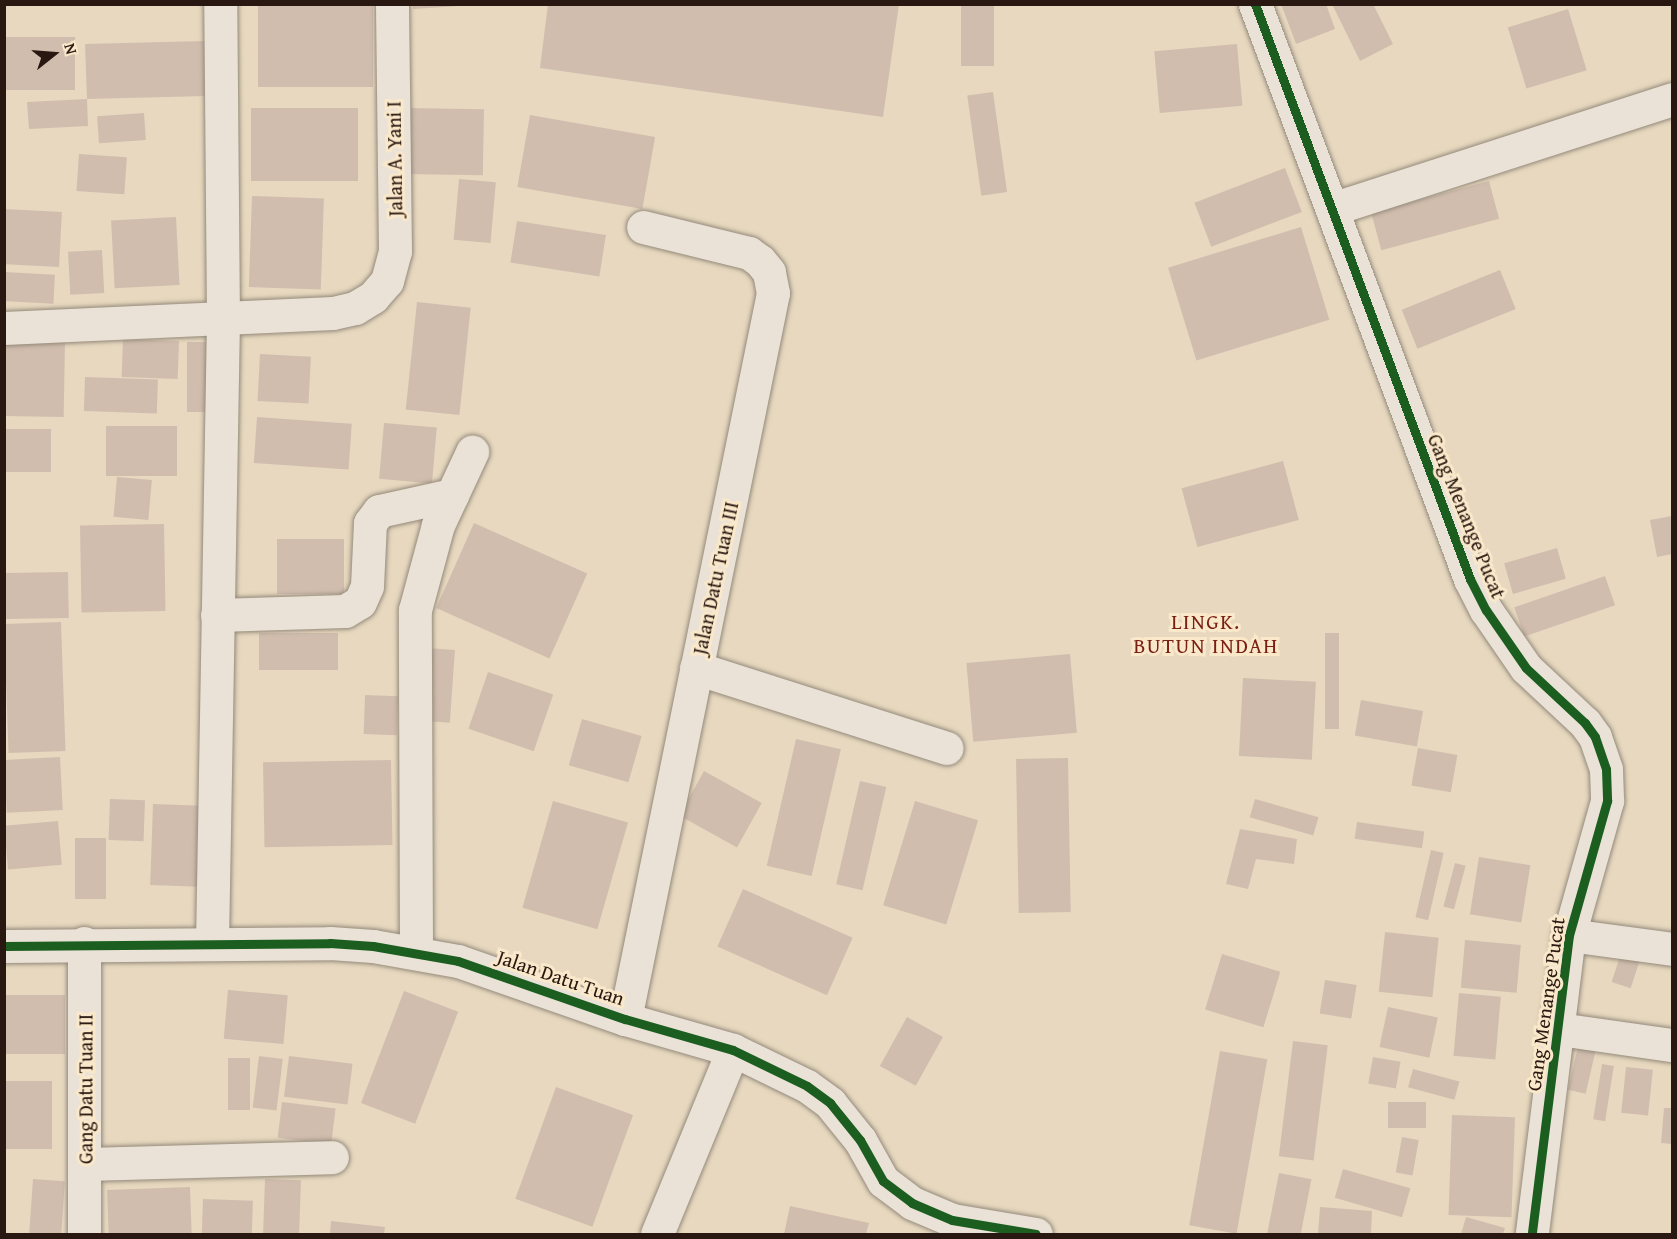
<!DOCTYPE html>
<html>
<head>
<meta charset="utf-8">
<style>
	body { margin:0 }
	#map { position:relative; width:1677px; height:1239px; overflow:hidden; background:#e7d8bf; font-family:"Gentium Book Plus",serif }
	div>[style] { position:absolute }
	.building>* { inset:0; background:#d1bdae; transform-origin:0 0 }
	.roads { filter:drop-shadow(0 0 2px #948a7b) drop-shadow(0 0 2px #948a7b) }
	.minor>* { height:33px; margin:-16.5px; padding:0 16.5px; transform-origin:16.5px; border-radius:16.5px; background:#eae2d6 }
	.cycleway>* { height:9px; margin:-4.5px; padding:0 4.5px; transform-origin:4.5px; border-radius:4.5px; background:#1b5e20 }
	span { translate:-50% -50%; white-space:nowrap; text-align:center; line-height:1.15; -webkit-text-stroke:6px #fae8ca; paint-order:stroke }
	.street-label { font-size:20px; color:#291811 }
	.neighbourhood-label { font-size:21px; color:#7a1f14; letter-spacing:1.5px }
	.frame { position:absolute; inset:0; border:6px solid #291811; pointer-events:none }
	.north { position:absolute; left:24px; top:24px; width:60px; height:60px; -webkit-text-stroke:4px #fae8ca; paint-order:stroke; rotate:73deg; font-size:16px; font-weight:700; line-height:24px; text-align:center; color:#291811 }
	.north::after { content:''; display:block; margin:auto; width:21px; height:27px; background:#291811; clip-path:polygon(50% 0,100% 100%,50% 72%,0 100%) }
</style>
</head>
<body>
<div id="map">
	<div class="building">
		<i style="left:258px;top:4px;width:115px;height:83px"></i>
		<i style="clip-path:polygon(413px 4px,459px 4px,459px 6px,413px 9px)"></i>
		<i style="clip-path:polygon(548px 4px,899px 4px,883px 117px,540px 68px)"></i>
		<i style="left:961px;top:4px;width:33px;height:62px"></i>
		<i style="clip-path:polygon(1281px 4px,1326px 4px,1335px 29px,1296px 44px)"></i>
		<i style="clip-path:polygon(1332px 4px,1373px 4px,1393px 44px,1360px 61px)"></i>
		<i style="left:1568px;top:9px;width:64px;height:63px;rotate:73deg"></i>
		<i style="left:4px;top:37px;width:71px;height:53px"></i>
		<i style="clip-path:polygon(205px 41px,207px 96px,87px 99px,88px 126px,29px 129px,27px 102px,87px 99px,85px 44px)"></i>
		<i style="left:1237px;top:44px;width:62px;height:83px;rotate:85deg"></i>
		<i style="left:993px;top:92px;width:101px;height:26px;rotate:82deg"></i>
		<i style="left:251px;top:108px;width:107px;height:73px"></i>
		<i style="left:406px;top:108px;width:78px;height:66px;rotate:1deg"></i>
		<i style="left:144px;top:113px;width:27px;height:47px;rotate:86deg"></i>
		<i style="left:530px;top:115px;width:127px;height:73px;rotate:10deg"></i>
		<i style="left:79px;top:154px;width:48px;height:37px;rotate:4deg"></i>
		<i style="left:1285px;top:168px;width:47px;height:97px;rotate:69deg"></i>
		<i style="left:459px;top:179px;width:37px;height:61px;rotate:5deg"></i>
		<i style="left:1489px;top:181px;width:39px;height:122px;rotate:75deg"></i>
		<i style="left:252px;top:196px;width:72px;height:91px;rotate:2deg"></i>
		<i style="left:4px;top:209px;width:58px;height:55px;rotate:3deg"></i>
		<i style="left:176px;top:217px;width:68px;height:65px;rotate:87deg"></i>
		<i style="left:517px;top:221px;width:90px;height:42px;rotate:9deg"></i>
		<i style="left:1301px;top:227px;width:97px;height:139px;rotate:73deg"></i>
		<i style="left:102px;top:250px;width:43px;height:34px;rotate:87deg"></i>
		<i style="left:1500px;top:270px;width:42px;height:106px;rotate:68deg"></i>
		<i style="left:4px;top:272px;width:51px;height:29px;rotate:3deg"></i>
		<i style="left:417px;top:302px;width:54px;height:108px;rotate:6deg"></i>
		<i style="left:123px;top:339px;width:56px;height:38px;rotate:2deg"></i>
		<i style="left:4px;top:340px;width:61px;height:76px;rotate:1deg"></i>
		<i style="left:187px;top:342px;width:19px;height:70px"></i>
		<i style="left:260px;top:354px;width:51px;height:47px;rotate:3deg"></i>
		<i style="left:85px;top:377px;width:73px;height:34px;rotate:2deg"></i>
		<i style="left:257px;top:417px;width:95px;height:46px;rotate:4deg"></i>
		<i style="left:384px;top:423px;width:53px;height:56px;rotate:5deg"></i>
		<i style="left:106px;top:426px;width:71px;height:50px"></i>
		<i style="left:4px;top:429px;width:47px;height:43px"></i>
		<i style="left:1283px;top:461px;width:61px;height:105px;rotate:75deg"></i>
		<i style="left:117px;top:477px;width:35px;height:40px;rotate:5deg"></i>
		<i style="clip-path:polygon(1672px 516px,1672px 554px,1657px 557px,1650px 520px)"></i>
		<i style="left:474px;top:523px;width:124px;height:93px;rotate:24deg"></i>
		<i style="left:164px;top:524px;width:87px;height:84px;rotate:89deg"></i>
		<i style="left:277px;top:539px;width:67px;height:55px"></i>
		<i style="left:1557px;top:548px;width:32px;height:55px;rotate:74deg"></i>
		<i style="left:68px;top:572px;width:46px;height:64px;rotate:89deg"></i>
		<i style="left:1605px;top:576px;width:31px;height:96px;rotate:71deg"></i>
		<i style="left:61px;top:622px;width:129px;height:57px;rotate:88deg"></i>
		<i style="left:259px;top:633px;width:79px;height:37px"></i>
		<i style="left:1325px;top:633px;width:14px;height:96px"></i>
		<i style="left:427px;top:648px;width:28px;height:73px;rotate:4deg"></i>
		<i style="left:1070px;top:654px;width:79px;height:104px;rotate:85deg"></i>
		<i style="left:488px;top:672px;width:69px;height:60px;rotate:19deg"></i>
		<i style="left:1243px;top:678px;width:73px;height:78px;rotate:3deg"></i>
		<i style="left:365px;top:695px;width:33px;height:39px;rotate:2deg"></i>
		<i style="left:1361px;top:700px;width:63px;height:36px;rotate:10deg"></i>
		<i style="left:582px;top:719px;width:62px;height:48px;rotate:16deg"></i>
		<i style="left:796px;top:739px;width:46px;height:130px;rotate:13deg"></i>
		<i style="left:1418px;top:748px;width:40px;height:38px;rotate:10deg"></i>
		<i style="left:60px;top:757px;width:53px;height:56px;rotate:87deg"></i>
		<i style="left:1068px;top:758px;width:154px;height:52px;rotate:89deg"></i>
		<i style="left:391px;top:760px;width:85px;height:128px;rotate:89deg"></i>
		<i style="left:704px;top:771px;width:66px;height:51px;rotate:29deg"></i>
		<i style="left:860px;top:781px;width:27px;height:106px;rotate:13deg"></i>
		<i style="left:110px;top:799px;width:35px;height:41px;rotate:2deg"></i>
		<i style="left:1255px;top:799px;width:66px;height:19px;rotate:16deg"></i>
		<i style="left:553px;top:801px;width:78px;height:111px;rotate:16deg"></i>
		<i style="left:915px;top:801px;width:66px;height:109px;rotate:17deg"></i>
		<i style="left:153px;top:804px;width:50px;height:81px;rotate:2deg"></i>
		<i style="left:58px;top:821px;width:44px;height:54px;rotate:85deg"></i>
		<i style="left:1357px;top:822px;width:68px;height:17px;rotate:8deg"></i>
		<i style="clip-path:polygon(1240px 829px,1297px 839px,1294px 864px,1256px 859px,1248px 889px,1226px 884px)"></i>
		<i style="left:75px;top:838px;width:31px;height:61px"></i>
		<i style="left:1431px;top:850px;width:13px;height:69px;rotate:13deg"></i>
		<i style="left:1479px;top:857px;width:52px;height:58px;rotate:9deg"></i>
		<i style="left:1455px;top:863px;width:11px;height:45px;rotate:15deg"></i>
		<i style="left:743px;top:889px;width:120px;height:63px;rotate:24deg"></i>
		<i style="left:1385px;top:932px;width:54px;height:60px;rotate:6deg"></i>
		<i style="left:1465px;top:940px;width:56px;height:48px;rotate:5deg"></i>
		<i style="left:1624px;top:944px;width:20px;height:40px;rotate:18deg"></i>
		<i style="left:1222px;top:954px;width:61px;height:58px;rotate:17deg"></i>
		<i style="left:1325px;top:980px;width:32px;height:34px;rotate:9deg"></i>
		<i style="left:228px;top:990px;width:60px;height:49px;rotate:5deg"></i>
		<i style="left:404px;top:991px;width:58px;height:120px;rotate:21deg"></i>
		<i style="left:1459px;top:993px;width:42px;height:63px;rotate:5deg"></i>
		<i style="left:4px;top:995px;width:61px;height:59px"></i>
		<i style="left:1388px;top:1007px;width:51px;height:41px;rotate:12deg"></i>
		<i style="left:907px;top:1017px;width:41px;height:56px;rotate:29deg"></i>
		<i style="left:1580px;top:1038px;width:18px;height:53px;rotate:13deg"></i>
		<i style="left:1293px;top:1041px;width:35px;height:116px;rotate:7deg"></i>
		<i style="left:1220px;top:1051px;width:48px;height:177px;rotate:10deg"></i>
		<i style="left:259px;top:1056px;width:24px;height:52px;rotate:7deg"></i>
		<i style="left:289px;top:1056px;width:64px;height:41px;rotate:7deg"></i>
		<i style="left:1373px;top:1057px;width:28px;height:27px;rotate:10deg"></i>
		<i style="left:228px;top:1058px;width:22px;height:52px"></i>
		<i style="left:1602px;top:1064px;width:12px;height:56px;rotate:9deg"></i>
		<i style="left:1626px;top:1067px;width:27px;height:46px;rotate:6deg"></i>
		<i style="left:1413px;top:1069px;width:48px;height:19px;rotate:15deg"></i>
		<i style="left:4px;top:1081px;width:48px;height:68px"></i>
		<i style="left:556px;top:1087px;width:82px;height:119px;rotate:20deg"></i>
		<i style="left:282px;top:1102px;width:54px;height:36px;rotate:7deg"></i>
		<i style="left:1388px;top:1102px;width:38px;height:26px"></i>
		<i style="clip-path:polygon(1664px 1108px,1672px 1108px,1672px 1144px,1661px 1143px)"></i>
		<i style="left:1452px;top:1115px;width:63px;height:100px;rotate:2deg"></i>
		<i style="left:1402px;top:1137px;width:17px;height:36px;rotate:10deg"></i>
		<i style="left:1343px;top:1169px;width:70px;height:30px;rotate:16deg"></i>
		<i style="left:1279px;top:1173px;width:33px;height:62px;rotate:11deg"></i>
		<i style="left:33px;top:1179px;width:32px;height:55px;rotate:4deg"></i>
		<i style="left:265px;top:1179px;width:36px;height:55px;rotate:2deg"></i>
		<i style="left:190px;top:1187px;width:47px;height:83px;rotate:88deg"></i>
		<i style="left:203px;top:1199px;width:50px;height:35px;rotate:2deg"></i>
		<i style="clip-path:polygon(790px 1206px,869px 1223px,866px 1234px,784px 1234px)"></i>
		<i style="clip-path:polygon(1320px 1207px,1372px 1211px,1371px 1234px,1318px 1234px)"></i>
		<i style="clip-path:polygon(1466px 1217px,1505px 1228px,1503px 1234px,1461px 1234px)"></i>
		<i style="clip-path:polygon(331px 1221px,385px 1227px,384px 1234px,330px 1234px)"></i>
	</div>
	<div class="roads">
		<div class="minor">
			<i style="left:1255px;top:4px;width:614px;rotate:69.5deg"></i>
			<i style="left:1470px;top:579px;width:35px;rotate:63deg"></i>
			<i style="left:1486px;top:610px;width:70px;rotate:55.4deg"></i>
			<i style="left:1526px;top:668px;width:81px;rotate:43deg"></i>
			<i style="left:1585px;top:723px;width:17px;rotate:54deg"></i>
			<i style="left:1595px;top:737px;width:34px;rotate:71deg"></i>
			<i style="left:1606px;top:769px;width:32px;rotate:88deg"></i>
			<i style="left:1607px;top:801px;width:139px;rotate:105.8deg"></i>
			<i style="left:1569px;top:935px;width:301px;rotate:97.1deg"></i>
			<i style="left:1332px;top:209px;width:357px;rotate:-17.9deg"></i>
			<i style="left:4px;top:328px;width:329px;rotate:-2.6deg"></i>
			<i style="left:333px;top:313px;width:23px;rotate:-13deg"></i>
			<i style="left:355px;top:308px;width:21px;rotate:-31deg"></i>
			<i style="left:373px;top:297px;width:21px;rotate:-49deg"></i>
			<i style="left:387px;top:281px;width:31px;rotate:-75deg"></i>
			<i style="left:395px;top:251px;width:247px;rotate:-90.7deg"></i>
			<i style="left:217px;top:615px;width:128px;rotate:-1.8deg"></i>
			<i style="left:345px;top:611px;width:17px;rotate:-31deg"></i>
			<i style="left:360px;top:602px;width:17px;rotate:-66deg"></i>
			<i style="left:367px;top:586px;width:63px;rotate:-87.3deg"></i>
			<i style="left:370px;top:523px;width:15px;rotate:-53deg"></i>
			<i style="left:379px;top:511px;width:75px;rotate:-12.4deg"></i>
			<i style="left:696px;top:668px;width:263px;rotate:17.7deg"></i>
			<i style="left:1569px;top:935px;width:104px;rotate:7.7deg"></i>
			<i style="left:84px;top:943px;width:291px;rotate:90deg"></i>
			<i style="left:212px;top:944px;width:625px;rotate:-88.99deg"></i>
			<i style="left:223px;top:319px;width:315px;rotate:-90.5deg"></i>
			<i style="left:4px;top:946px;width:326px;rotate:-0.5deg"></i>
			<i style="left:330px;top:943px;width:43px;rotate:4deg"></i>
			<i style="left:373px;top:946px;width:86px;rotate:10deg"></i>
			<i style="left:458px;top:961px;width:177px;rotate:19.2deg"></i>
			<i style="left:625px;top:1019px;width:112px;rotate:16deg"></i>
			<i style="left:733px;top:1050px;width:82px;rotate:25.9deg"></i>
			<i style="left:807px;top:1086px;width:29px;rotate:36deg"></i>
			<i style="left:830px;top:1103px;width:48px;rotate:51deg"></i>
			<i style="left:860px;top:1140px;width:47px;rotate:60.7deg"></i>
			<i style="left:883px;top:1181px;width:36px;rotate:37deg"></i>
			<i style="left:912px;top:1203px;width:43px;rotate:23deg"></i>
			<i style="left:952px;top:1220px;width:85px;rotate:9.5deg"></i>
			<i style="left:416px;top:952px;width:342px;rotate:-90.2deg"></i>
			<i style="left:415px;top:610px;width:88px;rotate:-74.9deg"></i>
			<i style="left:438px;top:525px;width:81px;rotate:-65deg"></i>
			<i style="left:625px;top:1019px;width:741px;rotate:-78.48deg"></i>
			<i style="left:773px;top:293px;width:21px;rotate:-101deg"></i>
			<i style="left:769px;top:272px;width:14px;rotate:-129deg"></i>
			<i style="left:760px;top:261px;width:14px;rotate:-144deg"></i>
			<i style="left:749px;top:253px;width:109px;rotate:-166.2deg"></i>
			<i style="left:1559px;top:1029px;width:114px;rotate:8.1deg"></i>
			<i style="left:85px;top:1164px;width:247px;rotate:-1.6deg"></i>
			<i style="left:657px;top:1234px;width:199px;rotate:-67.6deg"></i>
		</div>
	</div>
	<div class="cycleway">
		<i style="left:1255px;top:4px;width:614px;rotate:69.5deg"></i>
		<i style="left:1470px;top:579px;width:35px;rotate:63deg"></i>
		<i style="left:1486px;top:610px;width:70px;rotate:55.4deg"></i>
		<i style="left:1526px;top:668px;width:81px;rotate:43deg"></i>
		<i style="left:1585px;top:723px;width:17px;rotate:54deg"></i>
		<i style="left:1595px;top:737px;width:34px;rotate:71deg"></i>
		<i style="left:1606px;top:769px;width:32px;rotate:88deg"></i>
		<i style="left:1607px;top:801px;width:139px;rotate:105.8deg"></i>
		<i style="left:1569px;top:935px;width:301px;rotate:97.1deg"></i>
		<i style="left:4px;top:946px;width:326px;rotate:-0.5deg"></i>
		<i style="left:330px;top:943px;width:43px;rotate:4deg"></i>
		<i style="left:373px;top:946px;width:86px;rotate:10deg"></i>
		<i style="left:458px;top:961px;width:177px;rotate:19.2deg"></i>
		<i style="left:625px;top:1019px;width:112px;rotate:16deg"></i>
		<i style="left:733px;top:1050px;width:82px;rotate:25.9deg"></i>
		<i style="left:807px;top:1086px;width:29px;rotate:36deg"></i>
		<i style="left:830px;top:1103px;width:48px;rotate:51deg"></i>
		<i style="left:860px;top:1140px;width:47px;rotate:60.7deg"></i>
		<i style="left:883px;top:1181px;width:36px;rotate:37deg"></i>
		<i style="left:912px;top:1203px;width:43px;rotate:23deg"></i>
		<i style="left:952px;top:1220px;width:85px;rotate:9.5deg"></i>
	</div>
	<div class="street-label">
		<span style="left:394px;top:159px;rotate:-91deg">Jalan A. Yani I</span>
		<span style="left:1467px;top:516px;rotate:68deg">Gang Menange Pucat</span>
		<span style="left:715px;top:578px;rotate:-78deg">Jalan Datu Tuan III</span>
		<span style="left:561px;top:977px;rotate:19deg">Jalan Datu Tuan</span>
		<span style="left:1545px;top:1004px;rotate:-82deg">Gang Menange Pucat</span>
		<span style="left:85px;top:1089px;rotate:-90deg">Gang Datu Tuan II</span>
	</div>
	<div class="neighbourhood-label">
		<span style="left:1206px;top:634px">LINGK.<br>BUTUN INDAH</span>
	</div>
	<div class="frame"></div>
	<div class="north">N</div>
</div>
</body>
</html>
